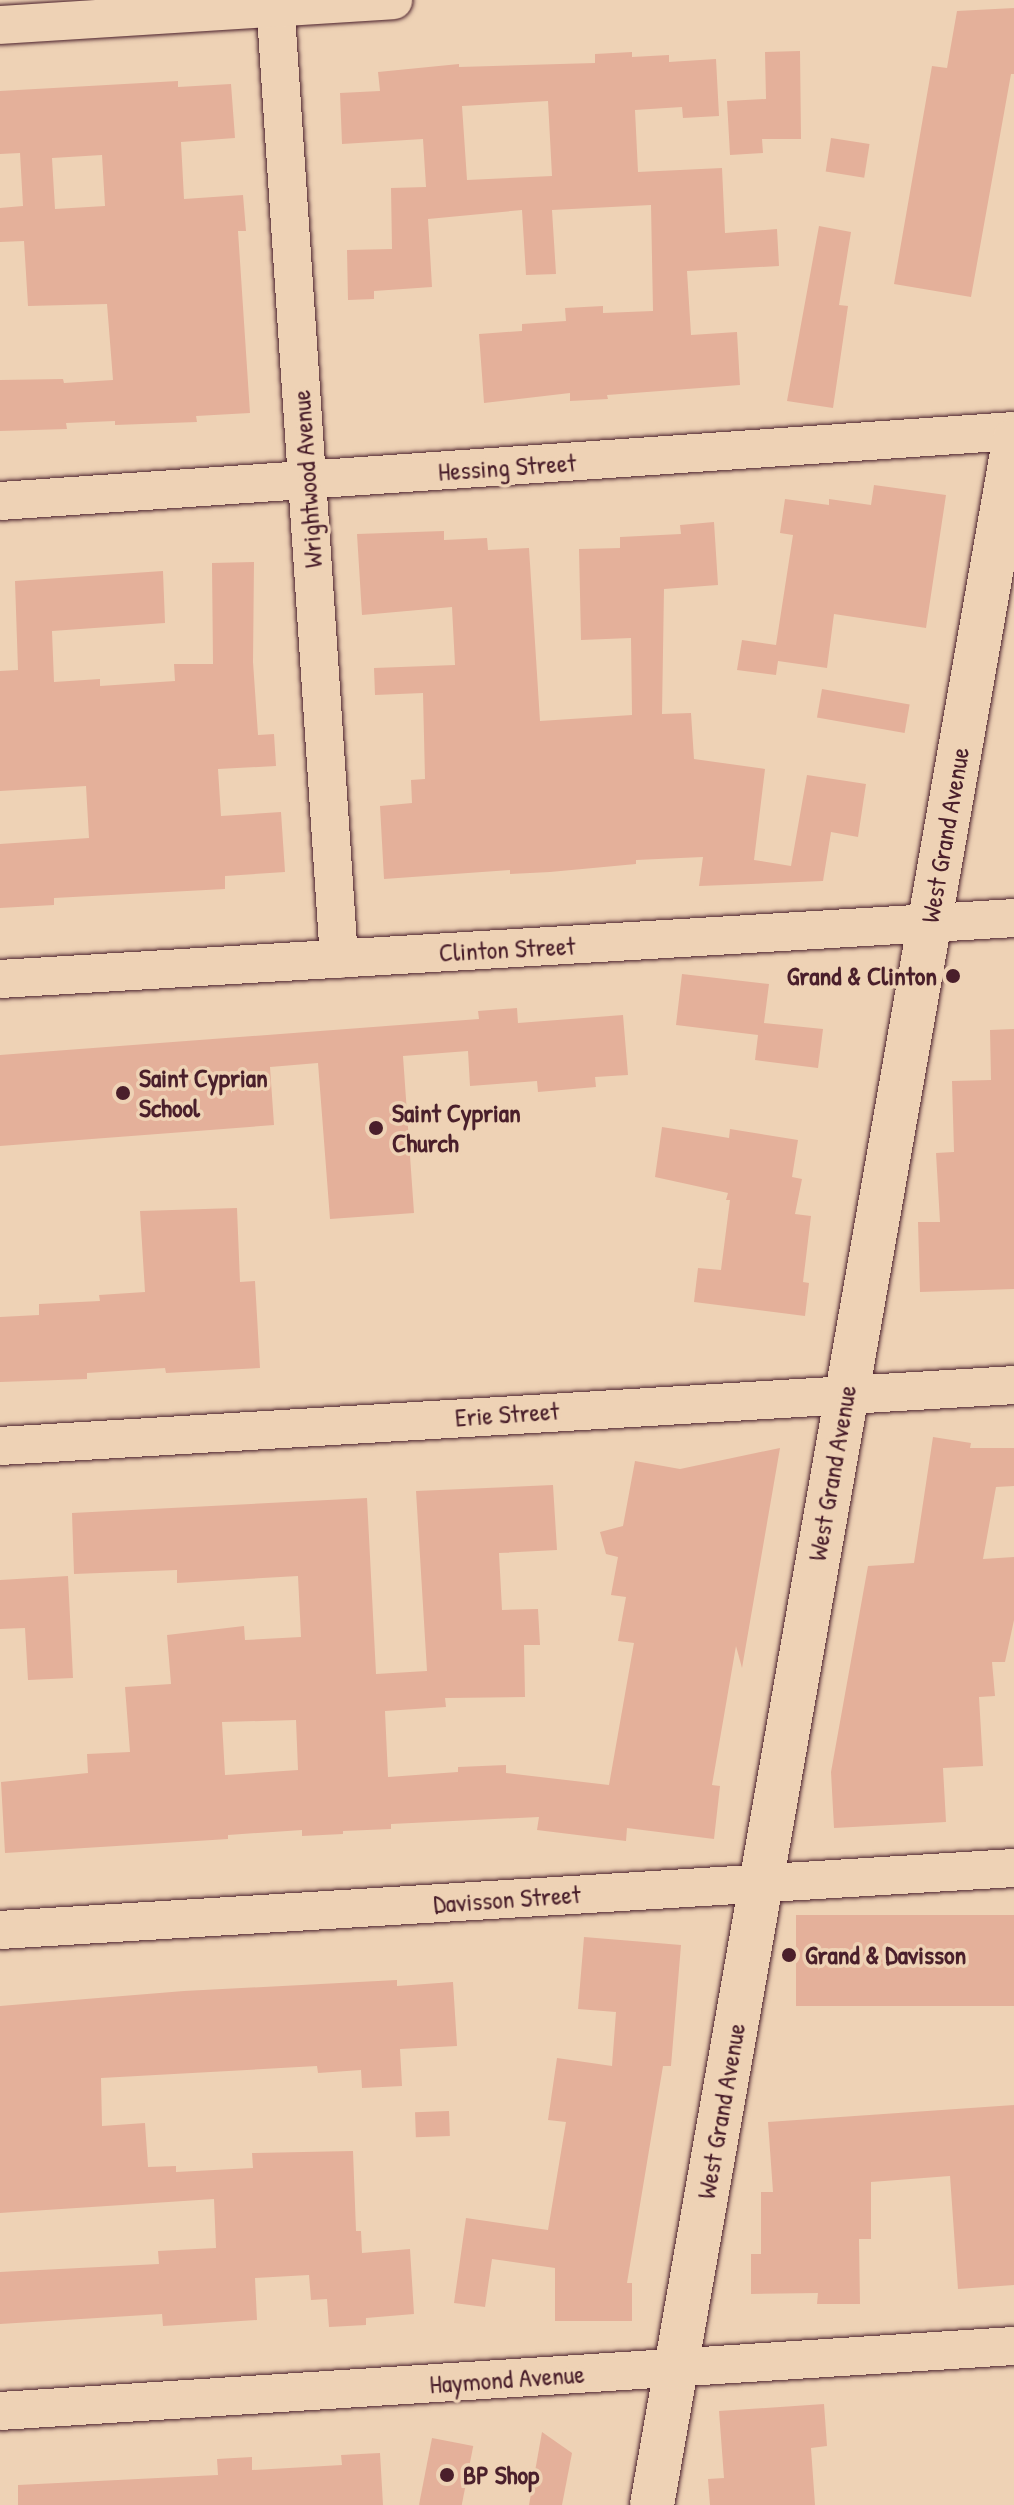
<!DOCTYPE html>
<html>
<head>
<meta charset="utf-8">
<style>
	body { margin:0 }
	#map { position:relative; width:1014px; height:2505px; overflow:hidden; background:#eed2b5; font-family:"Patrick Hand",sans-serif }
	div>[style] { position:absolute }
	.building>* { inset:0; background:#e4b09a; transform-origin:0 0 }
	.roads { filter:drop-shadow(0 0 2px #4a1f2b) drop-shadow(0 0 2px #4a1f2b) }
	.street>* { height:38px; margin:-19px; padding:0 19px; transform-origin:19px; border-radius:19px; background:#eed2b5 }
	.secondary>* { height:44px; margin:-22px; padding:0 22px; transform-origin:22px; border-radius:22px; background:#eed2b5 }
	.dots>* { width:22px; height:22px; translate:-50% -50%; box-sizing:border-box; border:4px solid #eed2b5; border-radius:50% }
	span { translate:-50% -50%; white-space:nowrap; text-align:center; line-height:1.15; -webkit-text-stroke:7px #eed2b5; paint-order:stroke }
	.street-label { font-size:26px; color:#4a1f2b }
	.poi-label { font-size:26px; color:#4a1f2b; font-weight:700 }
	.right { translate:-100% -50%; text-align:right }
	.left { translate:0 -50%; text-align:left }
</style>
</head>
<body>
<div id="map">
	<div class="building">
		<i style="clip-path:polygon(1014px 8px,1014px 74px,1011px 74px,971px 297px,894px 284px,932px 66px,947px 68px,957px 11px)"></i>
		<i style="clip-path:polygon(800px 51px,801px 139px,762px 139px,763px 153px,730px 155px,727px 101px,766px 99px,765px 52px)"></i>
		<i style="clip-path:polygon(evenodd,632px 52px,632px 57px,669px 55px,669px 62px,716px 59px,719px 116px,683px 118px,682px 107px,635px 110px,638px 172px,722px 168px,725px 233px,777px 229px,779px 266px,687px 271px,691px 335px,737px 332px,740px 385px,607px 395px,608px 399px,570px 401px,570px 393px,484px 403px,479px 334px,522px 331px,522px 324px,566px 321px,565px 308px,603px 306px,603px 313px,653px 311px,651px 205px,552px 210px,556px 274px,526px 275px,522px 210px,428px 219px,432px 287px,374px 291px,374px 299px,348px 300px,347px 250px,392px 249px,391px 188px,426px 187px,423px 139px,342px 144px,340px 93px,380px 91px,378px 72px,459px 64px,459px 67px,595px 63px,595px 54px,632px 52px,548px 101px,552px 176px,467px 180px,462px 106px,548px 101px)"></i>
		<i style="clip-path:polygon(evenodd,178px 81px,178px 87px,231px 84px,235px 138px,181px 142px,184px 199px,243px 195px,246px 231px,238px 231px,250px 413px,196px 416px,197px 422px,115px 425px,115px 421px,66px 423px,67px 429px,0 431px,0 380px,63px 379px,64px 383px,113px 380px,107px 304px,28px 306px,24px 241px,0 242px,0 208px,23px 206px,20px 153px,0 154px,0 91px,178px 81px,102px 155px,105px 206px,55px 209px,52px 158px,102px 155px)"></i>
		<i style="left:831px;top:138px;width:39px;height:34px;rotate:9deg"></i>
		<i style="clip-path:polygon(819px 226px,851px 232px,839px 305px,848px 306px,833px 408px,787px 401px)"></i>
		<i style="clip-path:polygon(874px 485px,946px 495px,926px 628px,834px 614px,827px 668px,778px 661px,776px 675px,737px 670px,742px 640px,776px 645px,793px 535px,780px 533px,785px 499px,829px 505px,829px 499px,871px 505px)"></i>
		<i style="clip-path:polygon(714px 522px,718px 585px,664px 589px,662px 714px,691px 713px,694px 759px,765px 769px,754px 860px,791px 866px,807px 775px,866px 784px,858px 837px,831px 832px,823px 881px,699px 886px,703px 857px,636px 860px,636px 864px,550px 872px,510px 874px,510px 870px,384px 879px,380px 806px,412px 803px,411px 780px,425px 779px,423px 693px,375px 695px,374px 668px,455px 665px,452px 607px,362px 615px,357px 534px,444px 531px,444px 540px,487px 538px,488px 550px,529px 548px,540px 721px,632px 715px,631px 638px,581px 640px,579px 549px,620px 548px,620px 537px,681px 534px,680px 525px)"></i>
		<i style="clip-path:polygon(254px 562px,253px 662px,258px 735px,274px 734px,276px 766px,218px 769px,221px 816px,281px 812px,285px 872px,225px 876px,225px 889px,54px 898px,54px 905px,0 908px,0 844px,89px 838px,86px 786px,0 791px,0 671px,18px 670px,15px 581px,163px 571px,165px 623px,52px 631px,54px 682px,100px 679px,100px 686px,175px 681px,174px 664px,213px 664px,212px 563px)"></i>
		<i style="left:822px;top:689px;width:89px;height:29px;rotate:10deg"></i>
		<i style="clip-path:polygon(682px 974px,769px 984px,764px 1023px,823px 1029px,818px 1068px,755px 1060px,758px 1035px,676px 1025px)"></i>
		<i style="clip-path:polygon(517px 1008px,518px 1023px,623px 1015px,628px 1075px,595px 1077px,596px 1087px,538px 1092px,537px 1081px,470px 1086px,468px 1051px,403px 1056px,414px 1213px,330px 1219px,318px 1063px,270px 1067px,274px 1125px,0 1146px,0 1055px,479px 1019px,478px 1011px)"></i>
		<i style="clip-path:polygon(1014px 1029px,1014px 1289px,920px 1292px,918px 1222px,940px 1222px,936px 1153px,954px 1152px,952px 1081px,991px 1080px,990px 1030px)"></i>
		<i style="clip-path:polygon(662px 1127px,729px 1138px,730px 1129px,798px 1140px,792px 1177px,802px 1179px,795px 1214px,811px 1216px,803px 1282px,809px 1283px,805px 1316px,694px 1302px,698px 1268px,721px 1270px,730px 1200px,726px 1200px,728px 1193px,655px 1177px)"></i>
		<i style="clip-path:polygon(237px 1208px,240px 1282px,255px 1281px,260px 1368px,166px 1373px,165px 1368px,87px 1373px,87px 1379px,0 1382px,0 1317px,39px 1315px,39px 1304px,100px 1301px,99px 1295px,145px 1292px,140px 1211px)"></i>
		<i style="clip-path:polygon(933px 1437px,971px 1443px,970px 1448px,1014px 1448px,1014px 1486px,996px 1487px,983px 1559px,1014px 1557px,1014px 1620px,1005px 1662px,992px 1662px,995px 1696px,979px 1697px,983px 1766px,943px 1768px,946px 1822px,834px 1828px,831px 1772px,868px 1566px,914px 1563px)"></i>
		<i style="clip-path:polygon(evenodd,780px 1448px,742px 1668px,736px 1646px,712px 1785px,720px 1786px,714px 1839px,627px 1828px,626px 1841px,537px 1830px,539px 1817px,391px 1824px,391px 1829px,343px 1831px,343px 1834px,302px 1836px,302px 1830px,228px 1835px,228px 1839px,5px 1853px,1px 1782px,88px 1773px,87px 1754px,130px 1752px,125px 1687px,171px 1684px,167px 1635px,244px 1626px,245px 1640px,301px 1637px,298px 1576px,177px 1583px,177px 1570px,74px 1574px,72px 1513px,367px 1498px,376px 1674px,427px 1671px,416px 1491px,553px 1485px,557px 1550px,499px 1553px,502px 1610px,538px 1609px,540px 1645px,524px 1645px,525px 1697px,445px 1698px,446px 1707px,385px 1711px,388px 1777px,458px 1772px,458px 1767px,506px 1765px,506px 1773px,609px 1785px,634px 1643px,618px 1641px,626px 1597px,611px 1595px,618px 1557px,606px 1554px,600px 1532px,623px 1526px,635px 1461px,680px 1469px,780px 1448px,296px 1720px,298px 1770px,225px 1775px,222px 1722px,296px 1720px)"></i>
		<i style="clip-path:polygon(68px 1576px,73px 1678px,28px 1680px,25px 1628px,0 1629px,0 1580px)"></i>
		<i style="left:1014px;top:1915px;width:91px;height:218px;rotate:90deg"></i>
		<i style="clip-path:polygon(584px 1937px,681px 1945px,671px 2066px,663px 2066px,627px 2283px,632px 2283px,632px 2321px,555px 2321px,555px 2268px,492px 2259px,485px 2307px,454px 2303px,466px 2218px,548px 2230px,566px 2122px,548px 2120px,557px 2058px,612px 2066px,616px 2012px,578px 2009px)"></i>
		<i style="clip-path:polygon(397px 1980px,397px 1986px,453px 1982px,457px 2046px,400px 2049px,402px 2086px,362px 2088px,361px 2070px,318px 2073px,317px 2066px,101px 2078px,102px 2126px,145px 2123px,148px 2167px,176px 2166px,176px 2172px,253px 2168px,252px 2153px,353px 2151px,356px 2231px,361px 2231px,362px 2253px,410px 2249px,414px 2314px,366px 2318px,366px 2325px,329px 2327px,327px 2299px,311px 2300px,309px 2275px,255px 2278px,257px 2320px,163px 2326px,162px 2314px,0 2324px,0 2272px,159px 2264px,158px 2251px,216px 2248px,214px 2199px,0 2213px,0 2006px,184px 1991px)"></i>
		<i style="clip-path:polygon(1014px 2105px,1014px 2285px,958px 2289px,950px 2176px,871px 2182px,871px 2239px,859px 2239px,860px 2304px,817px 2304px,818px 2293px,751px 2294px,751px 2254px,761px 2254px,761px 2192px,773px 2192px,768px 2122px)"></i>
		<i style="left:449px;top:2111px;width:25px;height:34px;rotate:88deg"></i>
		<i style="clip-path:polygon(824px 2404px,827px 2446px,811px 2448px,815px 2505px,710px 2505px,708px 2479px,724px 2478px,719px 2411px)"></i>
		<i style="clip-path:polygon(542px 2432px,572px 2453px,562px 2505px,529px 2505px)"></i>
		<i style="left:432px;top:2438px;width:42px;height:68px;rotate:11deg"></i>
		<i style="clip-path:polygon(380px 2453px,383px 2505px,18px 2505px,18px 2485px,218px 2475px,217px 2459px,252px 2457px,252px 2470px,342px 2465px,341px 2455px)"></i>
	</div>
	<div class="roads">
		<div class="street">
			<i style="left:275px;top:0;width:961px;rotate:86.18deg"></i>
			<i style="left:0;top:25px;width:394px;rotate:-3.6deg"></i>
			<i style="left:0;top:501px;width:1016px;rotate:-3.95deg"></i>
			<i style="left:0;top:979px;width:1016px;rotate:-3.44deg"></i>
			<i style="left:0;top:1446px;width:1016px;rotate:-3.44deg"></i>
			<i style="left:0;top:1930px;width:1016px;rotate:-3.5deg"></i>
			<i style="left:0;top:2411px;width:1016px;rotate:-3.67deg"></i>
		</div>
		<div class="secondary">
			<i style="left:652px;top:2505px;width:2096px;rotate:-80.05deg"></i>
		</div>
	</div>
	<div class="dots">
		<i style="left:953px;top:976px;background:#4a1f2b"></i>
		<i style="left:123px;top:1093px;background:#4a1f2b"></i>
		<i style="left:376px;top:1128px;background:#4a1f2b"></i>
		<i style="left:789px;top:1955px;background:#4a1f2b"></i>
		<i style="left:447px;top:2475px;background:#4a1f2b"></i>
	</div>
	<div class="street-label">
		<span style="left:507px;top:467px;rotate:-4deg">Hessing Street</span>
		<span style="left:307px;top:479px;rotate:-94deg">Wrightwood Avenue</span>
		<span style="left:945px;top:835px;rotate:-80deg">West Grand Avenue</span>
		<span style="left:507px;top:949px;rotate:-3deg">Clinton Street</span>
		<span style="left:507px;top:1414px;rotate:-4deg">Erie Street</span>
		<span style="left:832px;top:1473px;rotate:-80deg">West Grand Avenue</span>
		<span style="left:507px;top:1899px;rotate:-4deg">Davisson Street</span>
		<span style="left:721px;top:2111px;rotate:-80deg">West Grand Avenue</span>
		<span style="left:507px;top:2379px;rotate:-4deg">Haymond Avenue</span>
	</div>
	<div class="poi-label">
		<span class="right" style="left:937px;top:976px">Grand &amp; Clinton</span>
		<span class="left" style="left:139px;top:1093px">Saint Cyprian<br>School</span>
		<span class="left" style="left:392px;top:1128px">Saint Cyprian<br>Church</span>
		<span class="left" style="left:805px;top:1955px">Grand &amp; Davisson</span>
		<span class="left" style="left:463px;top:2475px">BP Shop</span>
	</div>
</div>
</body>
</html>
